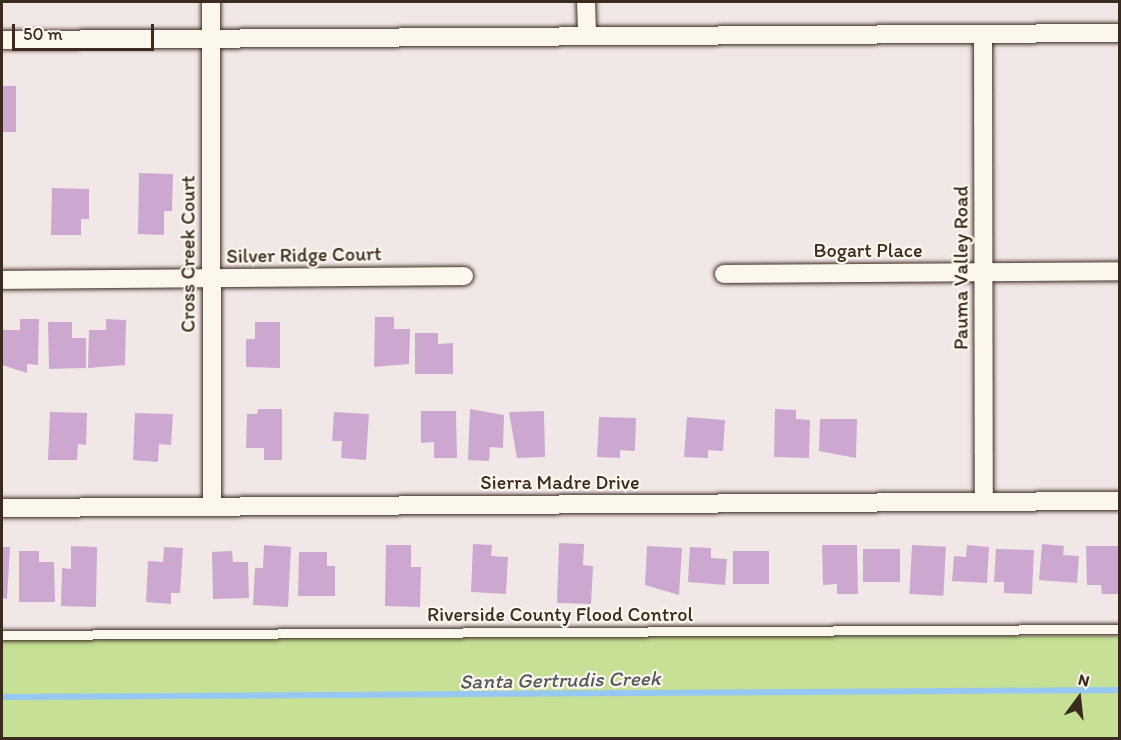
<!DOCTYPE html>
<html>
<head>
<meta charset="utf-8">
<style>
	body { margin:0 }
	#map { position:relative; width:1121px; height:740px; overflow:hidden; background:#f2e7e7; font-family:Itim,sans-serif }
	div>[style] { position:absolute }
	.green>* { inset:0; background:#c6e096; transform-origin:0 0 }
	.stream>* { height:6px; margin:-3px; padding:0 3px; transform-origin:3px; border-radius:3px; background:#96c8f3 }
	.building>* { inset:0; background:#cca8d1; transform-origin:0 0 }
	.roads { filter:drop-shadow(0 0 2px #3b2a1e) drop-shadow(0 0 2px #3b2a1e) }
	.lane>* { height:9px; margin:-4.5px; padding:0 4.5px; transform-origin:4.5px; border-radius:4.5px; background:#fbf7ec }
	.street>* { height:18px; margin:-9px; padding:0 9px; transform-origin:9px; border-radius:9px; background:#fbf7ec }
	span { translate:-50% -50%; white-space:nowrap; text-align:center; line-height:1.15; -webkit-text-stroke:4.5px #fbf7ec; paint-order:stroke }
	.street-label { font-size:20px; color:#3b2a1e }
	.water-label { font-size:21px; color:#56595e; font-style:italic }
	.frame { position:absolute; inset:0; border:3px solid #3b2a1e; pointer-events:none }
	.north { position:absolute; left:1049px; top:668px; width:60px; height:60px; -webkit-text-stroke:4px #fbf7ec; paint-order:stroke; rotate:15deg; font-size:16px; font-weight:700; line-height:24px; text-align:center; color:#3b2a1e }
	.north::after { content:''; display:block; margin:auto; width:21px; height:27px; background:#3b2a1e; clip-path:polygon(50% 0,100% 100%,50% 72%,0 100%) }
	.scale { position:absolute; left:12px; top:24px; width:142px; height:27px; box-sizing:border-box; border:3px solid #3b2a1e; border-top:0; padding-left:8px; font-size:18px; line-height:21px; white-space:nowrap; color:#3b2a1e; -webkit-text-stroke:4px #fbf7ec; paint-order:stroke }
</style>
</head>
<body>
<div id="map">
	<div class="green">
		<i style="left:1119px;top:636px;width:102px;height:1117px;rotate:90deg"></i>
	</div>
	<div class="stream">
		<i style="left:2px;top:697px;width:1118px;rotate:-0.36deg"></i>
	</div>
	<div class="building">
		<i style="left:2px;top:86px;width:14px;height:46px"></i>
		<i style="clip-path:polygon(139px 173px,173px 174px,172px 211px,164px 211px,164px 235px,138px 234px)"></i>
		<i style="clip-path:polygon(52px 188px,89px 189px,89px 219px,81px 219px,81px 235px,51px 235px)"></i>
		<i style="clip-path:polygon(375px 317px,394px 317px,394px 329px,410px 329px,409px 364px,374px 367px)"></i>
		<i style="clip-path:polygon(20px 319px,39px 319px,38px 365px,27px 364px,27px 373px,2px 365px,3px 330px,20px 330px)"></i>
		<i style="clip-path:polygon(106px 319px,126px 320px,125px 365px,88px 368px,89px 330px,106px 330px)"></i>
		<i style="clip-path:polygon(48px 322px,72px 322px,72px 338px,86px 338px,86px 368px,49px 369px)"></i>
		<i style="clip-path:polygon(255px 322px,280px 322px,280px 368px,246px 367px,246px 339px,255px 339px)"></i>
		<i style="clip-path:polygon(415px 333px,438px 333px,438px 344px,453px 343px,453px 374px,415px 374px)"></i>
		<i style="clip-path:polygon(258px 409px,282px 409px,282px 460px,264px 460px,264px 448px,246px 448px,247px 414px,257px 414px)"></i>
		<i style="clip-path:polygon(470px 409px,504px 415px,503px 448px,490px 447px,489px 461px,468px 460px)"></i>
		<i style="clip-path:polygon(775px 409px,796px 410px,796px 419px,810px 420px,809px 458px,774px 457px)"></i>
		<i style="clip-path:polygon(421px 411px,456px 411px,457px 458px,434px 458px,434px 442px,421px 443px)"></i>
		<i style="clip-path:polygon(544px 411px,545px 457px,517px 458px,509px 412px)"></i>
		<i style="clip-path:polygon(50px 412px,87px 413px,86px 445px,78px 444px,77px 460px,48px 460px)"></i>
		<i style="clip-path:polygon(334px 412px,369px 414px,366px 460px,341px 458px,342px 441px,332px 441px)"></i>
		<i style="clip-path:polygon(135px 413px,173px 414px,171px 445px,159px 444px,158px 462px,133px 460px)"></i>
		<i style="clip-path:polygon(599px 417px,636px 418px,635px 451px,620px 450px,620px 458px,597px 457px)"></i>
		<i style="clip-path:polygon(687px 417px,725px 420px,723px 451px,708px 450px,708px 458px,684px 457px)"></i>
		<i style="clip-path:polygon(820px 419px,857px 419px,856px 458px,819px 451px)"></i>
		<i style="clip-path:polygon(559px 543px,584px 544px,583px 565px,593px 566px,591px 604px,557px 603px)"></i>
		<i style="clip-path:polygon(473px 544px,492px 545px,491px 556px,508px 557px,506px 594px,471px 592px)"></i>
		<i style="clip-path:polygon(1042px 544px,1064px 546px,1063px 555px,1079px 556px,1077px 583px,1039px 580px)"></i>
		<i style="clip-path:polygon(264px 545px,291px 547px,288px 607px,253px 605px,255px 568px,263px 568px)"></i>
		<i style="clip-path:polygon(386px 545px,411px 545px,411px 567px,421px 567px,420px 607px,385px 606px)"></i>
		<i style="clip-path:polygon(822px 545px,857px 545px,858px 594px,837px 594px,837px 584px,823px 585px)"></i>
		<i style="left:912px;top:545px;width:34px;height:49px;rotate:3deg"></i>
		<i style="clip-path:polygon(967px 545px,989px 547px,987px 583px,952px 581px,954px 556px,966px 557px)"></i>
		<i style="clip-path:polygon(71px 546px,97px 547px,96px 607px,61px 606px,62px 568px,71px 569px)"></i>
		<i style="clip-path:polygon(647px 546px,682px 548px,679px 595px,645px 585px)"></i>
		<i style="clip-path:polygon(1086px 546px,1120px 546px,1120px 594px,1102px 594px,1101px 585px,1087px 585px)"></i>
		<i style="clip-path:polygon(2px 547px,10px 547px,7px 599px,2px 598px)"></i>
		<i style="clip-path:polygon(164px 547px,183px 548px,180px 593px,171px 593px,171px 604px,146px 602px,148px 561px,163px 562px)"></i>
		<i style="clip-path:polygon(690px 547px,711px 548px,711px 558px,727px 559px,725px 585px,688px 582px)"></i>
		<i style="left:863px;top:549px;width:37px;height:33px"></i>
		<i style="clip-path:polygon(996px 549px,1034px 550px,1032px 594px,1004px 593px,1004px 582px,994px 582px)"></i>
		<i style="clip-path:polygon(19px 551px,39px 551px,39px 562px,54px 562px,55px 602px,19px 602px)"></i>
		<i style="clip-path:polygon(232px 551px,233px 562px,248px 562px,249px 598px,213px 599px,212px 552px)"></i>
		<i style="left:769px;top:551px;width:33px;height:36px;rotate:90deg"></i>
		<i style="clip-path:polygon(299px 552px,327px 552px,327px 566px,335px 566px,335px 596px,298px 596px)"></i>
	</div>
	<div class="roads">
		<div class="lane">
			<i style="left:2px;top:635px;width:1118px;rotate:-0.31deg"></i>
		</div>
		<div class="street">
			<i style="left:211px;top:2px;width:504px;rotate:89.89deg"></i>
			<i style="left:586px;top:2px;width:33px;rotate:88deg"></i>
			<i style="left:983px;top:34px;width:468px;rotate:89.9deg"></i>
			<i style="left:2px;top:40px;width:1118px;rotate:-0.36deg"></i>
			<i style="left:724px;top:274px;width:396px;rotate:-0.4deg"></i>
			<i style="left:2px;top:280px;width:462px;rotate:-0.5deg"></i>
			<i style="left:2px;top:508px;width:1118px;rotate:-0.36deg"></i>
		</div>
	</div>
	<div class="street-label">
		<span style="left:868px;top:250px">Bogart Place</span>
		<span style="left:188px;top:254px;rotate:-90deg">Cross Creek Court</span>
		<span style="left:304px;top:255px;rotate:-1deg">Silver Ridge Court</span>
		<span style="left:961px;top:268px;rotate:-90deg">Pauma Valley Road</span>
		<span style="left:560px;top:482px">Sierra Madre Drive</span>
		<span style="left:560px;top:614px">Riverside County Flood Control</span>
	</div>
	<div class="water-label">
		<span style="left:560px;top:680px;rotate:-1deg">Santa Gertrudis Creek</span>
	</div>
	<div class="frame"></div>
	<div class="north">N</div>
	<div class="scale">50 m</div>
</div>
</body>
</html>
